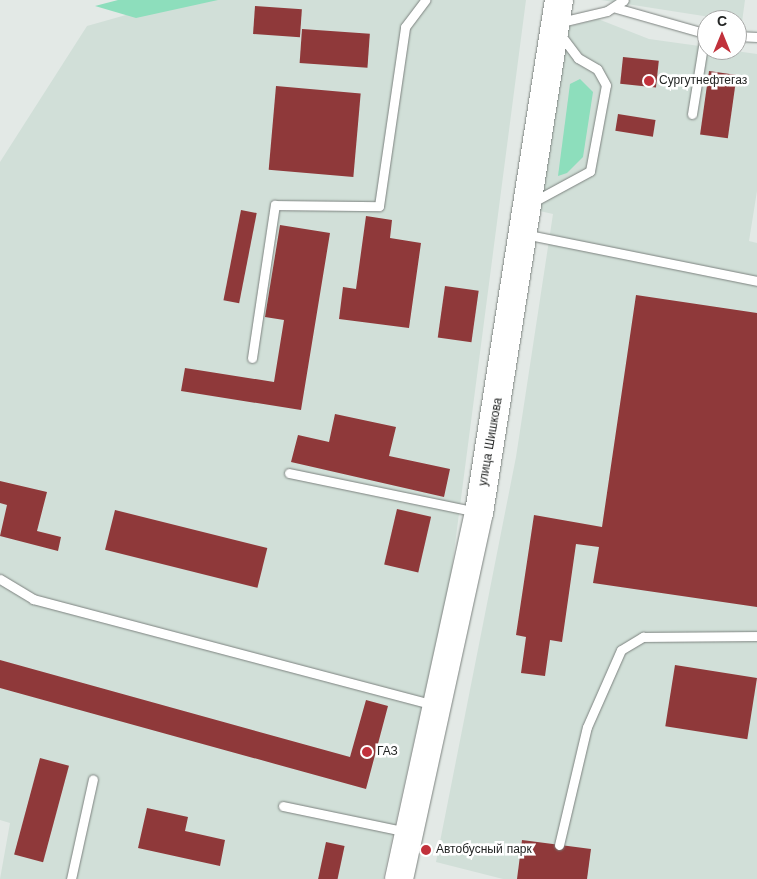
<!DOCTYPE html>
<html>
<head>
<meta charset="utf-8">
<style>
	body { margin:0 }
	#map { position:relative; width:757px; height:879px; overflow:hidden; background:#e3e9e6; font-family:"Work Sans",sans-serif }
	div>[style] { position:absolute }
	.built>* { inset:0; background:#d1dfd8 }
	.green>* { inset:0; background:#8ddebc }
	.building>* { inset:0; background:#8f393a; transform-origin:0 0 }
	.roads { filter:drop-shadow(0 0 1px #7c827f) drop-shadow(0 0 1px #7c827f) }
	.lane>* { height:9px; margin:-4.5px; padding:0 4.5px; transform-origin:4.5px; border-radius:4.5px; background:#fff }
	.primary>* { height:28px; margin:-14px; padding:0 14px; transform-origin:14px; border-radius:14px; background:#fff }
	.dots>* { width:14px; height:14px; translate:-50% -50%; box-sizing:border-box; border:2px solid #fff; border-radius:50% }
	span { translate:-50% -50%; white-space:nowrap; text-align:center; line-height:1.15; -webkit-text-stroke:5px #fff; paint-order:stroke }
	.poi-label { font-size:12px; color:#232524 }
	.left { translate:0 -50%; text-align:left }
	.street-label { font-size:12px; color:#232524 }
	.north { position:absolute; left:697px; top:10px; width:50px; height:50px; box-sizing:border-box; background:#fff; border:1px solid #a7a8a7; border-radius:50%; rotate:0deg; font-size:14px; font-weight:700; line-height:20px; text-align:center; color:#232524 }
	.north::after { content:''; display:block; margin:auto; width:18px; height:22px; background:#c1313b; clip-path:polygon(50% 0,100% 100%,50% 72%,0 100%) }
</style>
</head>
<body>
<div id="map">
	<div class="built">
		<i style="clip-path:polygon(179px 0,526px 0,451px 575px,383px 879px,0 879px,10px 823px,0 820px,0 162px,87px 26px)"></i>
		<i style="clip-path:polygon(601px 0,745px 0,742px 22px)"></i>
		<i style="clip-path:polygon(598px 19px,649px 39px,757px 54px,757px 191px,749px 241px,757px 243px,757px 879px,503px 879px,436px 862px,516px 457px,553px 214px,535px 210px,563px 28px)"></i>
	</div>
	<div class="green">
		<i style="clip-path:polygon(118px 0,218px 0,136px 18px,95px 6px)"></i>
		<i style="clip-path:polygon(580px 79px,593px 92px,583px 157px,567px 173px,558px 176px,570px 84px)"></i>
	</div>
	<div class="building">
		<i style="left:255px;top:6px;width:47px;height:28px;rotate:4deg"></i>
		<i style="left:302px;top:29px;width:68px;height:34px;rotate:4deg"></i>
		<i style="left:623px;top:57px;width:36px;height:27px;rotate:6deg"></i>
		<i style="left:709px;top:71px;width:28px;height:64px;rotate:8deg"></i>
		<i style="left:276px;top:86px;width:85px;height:84px;rotate:5deg"></i>
		<i style="left:618px;top:114px;width:38px;height:17px;rotate:9deg"></i>
		<i style="left:241px;top:210px;width:16px;height:92px;rotate:11deg"></i>
		<i style="clip-path:polygon(366px 216px,392px 220px,390px 238px,421px 243px,409px 328px,339px 319px,343px 287px,356px 289px)"></i>
		<i style="clip-path:polygon(280px 225px,330px 233px,301px 410px,181px 391px,185px 368px,274px 382px,284px 320px,265px 317px)"></i>
		<i style="left:445px;top:286px;width:34px;height:52px;rotate:8deg"></i>
		<i style="clip-path:polygon(636px 295px,757px 313px,757px 607px,593px 583px,599px 547px,576px 544px,562px 642px,550px 640px,545px 676px,521px 673px,526px 637px,516px 635px,534px 515px,602px 527px)"></i>
		<i style="clip-path:polygon(335px 414px,396px 427px,389px 456px,450px 469px,444px 497px,291px 462px,298px 435px,329px 442px)"></i>
		<i style="clip-path:polygon(0 481px,47px 492px,37px 531px,61px 537px,58px 551px,0 536px,7px 505px,0 503px)"></i>
		<i style="left:397px;top:509px;width:35px;height:57px;rotate:13deg"></i>
		<i style="left:115px;top:510px;width:157px;height:41px;rotate:14deg"></i>
		<i style="clip-path:polygon(0 660px,350px 757px,366px 700px,388px 706px,366px 789px,0 688px)"></i>
		<i style="left:675px;top:665px;width:83px;height:62px;rotate:9deg"></i>
		<i style="left:40px;top:758px;width:30px;height:100px;rotate:15deg"></i>
		<i style="clip-path:polygon(147px 808px,188px 817px,185px 831px,225px 840px,220px 866px,138px 848px)"></i>
		<i style="clip-path:polygon(522px 840px,591px 849px,587px 879px,517px 879px)"></i>
		<i style="left:326px;top:842px;width:19px;height:38px;rotate:12deg"></i>
	</div>
	<div class="roads">
		<div class="lane">
			<i style="left:616px;top:8px;width:95px;rotate:15.9deg"></i>
			<i style="left:561px;top:22px;width:47px;rotate:-13.4deg"></i>
			<i style="left:607px;top:11px;width:20px;rotate:-33deg"></i>
			<i style="left:737px;top:36px;width:20px;rotate:3deg"></i>
			<i style="left:692px;top:114px;width:81px;rotate:-80.8deg"></i>
			<i style="left:533px;top:202px;width:65px;rotate:-28.5deg"></i>
			<i style="left:590px;top:171px;width:87px;rotate:-79.5deg"></i>
			<i style="left:606px;top:85px;width:18px;rotate:-119deg"></i>
			<i style="left:597px;top:69px;width:22px;rotate:-150deg"></i>
			<i style="left:578px;top:58px;width:30px;rotate:-127deg"></i>
			<i style="left:524px;top:234px;width:238px;rotate:11.4deg"></i>
			<i style="left:252px;top:358px;width:155px;rotate:-81.5deg"></i>
			<i style="left:275px;top:205px;width:104px;rotate:0.6deg"></i>
			<i style="left:379px;top:206px;width:181px;rotate:-81.7deg"></i>
			<i style="left:405px;top:27px;width:34px;rotate:-53deg"></i>
			<i style="left:289px;top:473px;width:192px;rotate:11.7deg"></i>
			<i style="left:0;top:579px;width:39px;rotate:31deg"></i>
			<i style="left:33px;top:599px;width:416px;rotate:14.8deg"></i>
			<i style="left:283px;top:806px;width:127px;rotate:11.8deg"></i>
			<i style="left:559px;top:845px;width:121px;rotate:-76.7deg"></i>
			<i style="left:587px;top:727px;width:84px;rotate:-66.2deg"></i>
			<i style="left:621px;top:650px;width:26px;rotate:-31deg"></i>
			<i style="left:643px;top:637px;width:114px;rotate:-0.5deg"></i>
			<i style="left:71px;top:879px;width:102px;rotate:-77.6deg"></i>
		</div>
		<div class="primary">
			<i style="left:399px;top:879px;width:375px;rotate:-77.7deg"></i>
			<i style="left:479px;top:513px;width:519px;rotate:-81.14deg"></i>
		</div>
	</div>
	<div class="dots">
		<i style="left:649px;top:81px;background:#c1313b"></i>
		<i style="left:367px;top:752px;background:#c1313b"></i>
		<i style="left:426px;top:850px;background:#c1313b"></i>
	</div>
	<div class="poi-label">
		<span class="left" style="left:659px;top:81px">Сургутнефтегаз</span>
		<span class="left" style="left:377px;top:752px">ГАЗ</span>
		<span class="left" style="left:436px;top:850px">Автобусный парк</span>
	</div>
	<div class="street-label">
		<span style="left:491px;top:442px;rotate:-80deg">улица Шишкова</span>
	</div>
	<div class="north">С</div>
</div>
</body>
</html>
